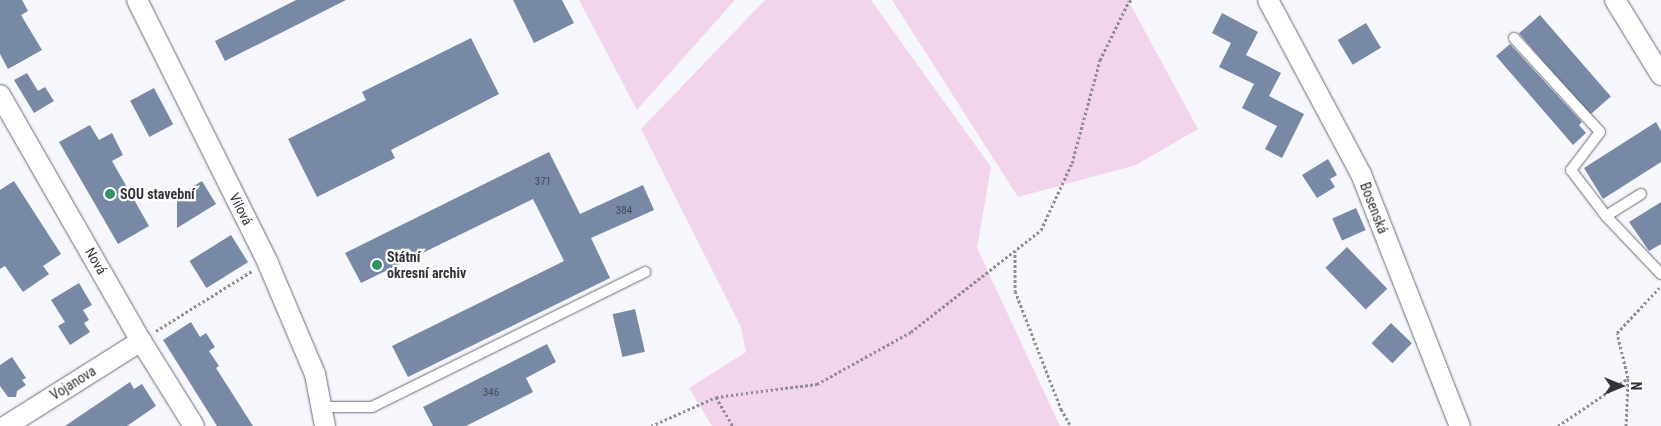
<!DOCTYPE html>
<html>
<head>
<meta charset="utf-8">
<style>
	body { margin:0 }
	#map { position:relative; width:1661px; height:426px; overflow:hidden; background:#f6f7fd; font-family:"Roboto Condensed",sans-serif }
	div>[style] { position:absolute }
	.green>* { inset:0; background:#f2d5ec }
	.building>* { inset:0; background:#7789a5; transform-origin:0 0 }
	.path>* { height:3px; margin-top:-1.5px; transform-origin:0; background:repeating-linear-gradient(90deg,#8e8e94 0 2.5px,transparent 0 5px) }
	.roads { filter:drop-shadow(0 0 1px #696a77) drop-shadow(0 0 1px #696a77) }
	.service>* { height:10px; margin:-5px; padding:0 5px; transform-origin:5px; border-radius:5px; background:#fff }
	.minor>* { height:20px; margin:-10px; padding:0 10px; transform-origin:10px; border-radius:10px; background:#fff }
	.dots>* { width:14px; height:14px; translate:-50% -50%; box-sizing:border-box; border:2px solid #fff; border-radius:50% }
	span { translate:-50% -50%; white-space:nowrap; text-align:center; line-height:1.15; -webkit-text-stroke:4.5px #fff; paint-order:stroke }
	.number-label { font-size:11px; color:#444854 }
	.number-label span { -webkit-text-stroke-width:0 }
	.poi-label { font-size:14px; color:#333339; font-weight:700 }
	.left { translate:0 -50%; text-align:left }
	.street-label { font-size:14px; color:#333339 }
	.north { position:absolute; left:1596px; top:361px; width:50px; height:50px; -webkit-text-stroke:4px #fff; paint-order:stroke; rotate:90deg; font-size:14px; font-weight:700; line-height:20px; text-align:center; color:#333339 }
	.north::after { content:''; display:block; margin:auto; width:18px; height:22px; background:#333339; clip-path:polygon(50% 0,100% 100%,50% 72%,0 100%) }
</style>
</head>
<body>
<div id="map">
	<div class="green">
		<i style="clip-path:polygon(579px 0,735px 0,637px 110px)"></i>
		<i style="clip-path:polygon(765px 0,871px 0,991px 167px,977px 248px,1060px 426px,712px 426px,689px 388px,746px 352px,741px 327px,641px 129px)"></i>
		<i style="clip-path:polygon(892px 0,1128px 0,1198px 129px,1136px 165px,1018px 197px)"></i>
	</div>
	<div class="building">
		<i style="clip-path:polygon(0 0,22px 0,28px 11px,21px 15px,42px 50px,8px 69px,0 54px)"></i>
		<i style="clip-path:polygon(296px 0,346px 0,225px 61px,215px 41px)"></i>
		<i style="clip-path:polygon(513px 0,562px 0,574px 23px,534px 43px)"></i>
		<i style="clip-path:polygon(1222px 13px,1258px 32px,1246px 55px,1281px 73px,1269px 96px,1304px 114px,1282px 158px,1265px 149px,1277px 126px,1242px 108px,1254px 84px,1219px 67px,1231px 43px,1212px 33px)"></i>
		<i style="left:1540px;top:15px;width:108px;height:28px;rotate:49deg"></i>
		<i style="left:1366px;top:23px;width:29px;height:33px;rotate:59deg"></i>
		<i style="clip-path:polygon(471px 38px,499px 94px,391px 150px,395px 158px,317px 197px,288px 139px,366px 100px,362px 92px)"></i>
		<i style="clip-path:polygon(1510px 44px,1582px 122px,1579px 125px,1586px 133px,1573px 145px,1496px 56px)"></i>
		<i style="clip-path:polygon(27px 73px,38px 91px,45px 87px,54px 101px,34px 113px,14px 80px)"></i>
		<i style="left:154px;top:88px;width:41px;height:27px;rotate:62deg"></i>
		<i style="clip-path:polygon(1656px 122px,1661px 131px,1661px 162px,1603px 199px,1584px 168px)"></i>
		<i style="clip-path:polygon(90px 125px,99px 140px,112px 133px,123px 155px,112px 161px,149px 226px,118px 244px,59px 142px)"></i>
		<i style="clip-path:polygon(549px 152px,580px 214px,643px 185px,654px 210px,591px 238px,610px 278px,408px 377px,392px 346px,564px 261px,533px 199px,361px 283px,345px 253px)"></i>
		<i style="clip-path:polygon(1328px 159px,1337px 175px,1330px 179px,1335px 187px,1317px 198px,1302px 175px)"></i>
		<i style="clip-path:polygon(14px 181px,61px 254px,43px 266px,49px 274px,23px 292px,5px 266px,0 269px,0 190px)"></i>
		<i style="clip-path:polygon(202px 181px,216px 204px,177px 228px,177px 196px)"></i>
		<i style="clip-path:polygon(1661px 202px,1661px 244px,1649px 251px,1629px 222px)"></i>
		<i style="left:1356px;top:208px;width:24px;height:26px;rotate:66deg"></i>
		<i style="left:231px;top:235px;width:32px;height:49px;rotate:58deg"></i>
		<i style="left:1347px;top:247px;width:58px;height:30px;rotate:46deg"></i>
		<i style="clip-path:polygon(79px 283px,92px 305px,83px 310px,89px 320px,84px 323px,90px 332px,70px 345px,58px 326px,65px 322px,51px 300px)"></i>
		<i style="left:635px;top:309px;width:44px;height:23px;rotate:77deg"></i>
		<i style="clip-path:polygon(191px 322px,200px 337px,206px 333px,215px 347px,209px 351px,219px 366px,216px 368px,253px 426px,217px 426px,163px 340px)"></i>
		<i style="left:1391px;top:323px;width:29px;height:28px;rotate:44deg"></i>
		<i style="clip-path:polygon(547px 344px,556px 362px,526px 378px,533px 392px,466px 426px,433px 426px,423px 407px)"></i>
		<i style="clip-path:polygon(12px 357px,26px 378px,22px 380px,26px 385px,17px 391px,16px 397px,8px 397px,0 386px,0 365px)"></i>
		<i style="clip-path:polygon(130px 382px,134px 389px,142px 384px,156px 406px,127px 426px,65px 426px)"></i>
	</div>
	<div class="path">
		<i style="left:1015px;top:250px;width:41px;rotate:90deg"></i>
		<i style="left:1015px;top:291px;width:127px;rotate:68.7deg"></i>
		<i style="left:1061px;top:409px;width:20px;rotate:60deg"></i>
		<i style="left:156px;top:331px;width:113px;rotate:-32deg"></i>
		<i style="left:716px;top:397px;width:34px;rotate:60deg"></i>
		<i style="left:651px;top:426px;width:71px;rotate:-24deg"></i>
		<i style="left:716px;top:397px;width:102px;rotate:-7.3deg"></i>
		<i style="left:817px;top:384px;width:107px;rotate:-29deg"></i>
		<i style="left:911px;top:332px;width:165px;rotate:-38.1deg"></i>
		<i style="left:1041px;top:230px;width:74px;rotate:-65.2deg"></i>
		<i style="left:1072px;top:163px;width:107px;rotate:-74.8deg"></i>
		<i style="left:1100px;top:60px;width:66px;rotate:-63.8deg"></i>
		<i style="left:1129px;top:1px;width:4px;rotate:-14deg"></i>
		<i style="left:1558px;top:426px;width:83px;rotate:-34.3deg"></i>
		<i style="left:1626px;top:426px;width:48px;rotate:-87.6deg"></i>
		<i style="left:1628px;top:378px;width:46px;rotate:-103.7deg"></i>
		<i style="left:1617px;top:333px;width:62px;rotate:-47deg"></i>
	</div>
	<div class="roads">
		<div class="service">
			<i style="left:1514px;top:38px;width:127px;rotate:47.5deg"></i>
			<i style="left:1600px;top:132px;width:48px;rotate:127.3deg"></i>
			<i style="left:1571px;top:170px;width:58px;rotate:52.7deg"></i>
			<i style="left:1641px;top:194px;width:41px;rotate:147.8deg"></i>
			<i style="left:1606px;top:216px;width:80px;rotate:46.5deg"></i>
			<i style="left:320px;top:407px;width:52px"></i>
			<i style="left:372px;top:407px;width:305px;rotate:-26.3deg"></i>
		</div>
		<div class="minor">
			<i style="left:137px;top:0;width:292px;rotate:63.5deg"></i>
			<i style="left:267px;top:261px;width:123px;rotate:67deg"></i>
			<i style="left:315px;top:374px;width:53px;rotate:79.1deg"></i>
			<i style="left:1268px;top:0;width:197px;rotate:61.9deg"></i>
			<i style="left:1361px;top:174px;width:271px;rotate:68.6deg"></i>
			<i style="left:1615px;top:0;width:88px;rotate:58.5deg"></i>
			<i style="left:0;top:95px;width:284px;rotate:60.2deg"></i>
			<i style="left:141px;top:341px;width:100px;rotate:58.1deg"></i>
			<i style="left:6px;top:426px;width:160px;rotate:-32.2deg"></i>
		</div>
	</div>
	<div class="dots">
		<i style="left:110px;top:194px;background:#34926a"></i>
		<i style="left:377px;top:265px;background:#34926a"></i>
	</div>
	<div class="number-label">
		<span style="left:543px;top:182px">371</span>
		<span style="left:624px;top:211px">384</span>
		<span style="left:491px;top:393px">346</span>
	</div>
	<div class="poi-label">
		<span class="left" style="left:120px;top:194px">SOU stavební</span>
		<span class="left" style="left:387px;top:265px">Státní<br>okresní archiv</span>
	</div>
	<div class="street-label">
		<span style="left:1374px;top:208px;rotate:69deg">Bosenská</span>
		<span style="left:241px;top:209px;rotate:63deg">Vilová</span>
		<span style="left:96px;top:261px;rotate:60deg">Nová</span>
		<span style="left:73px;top:383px;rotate:-32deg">Vojanova</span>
	</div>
	<div class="north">N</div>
</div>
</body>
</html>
